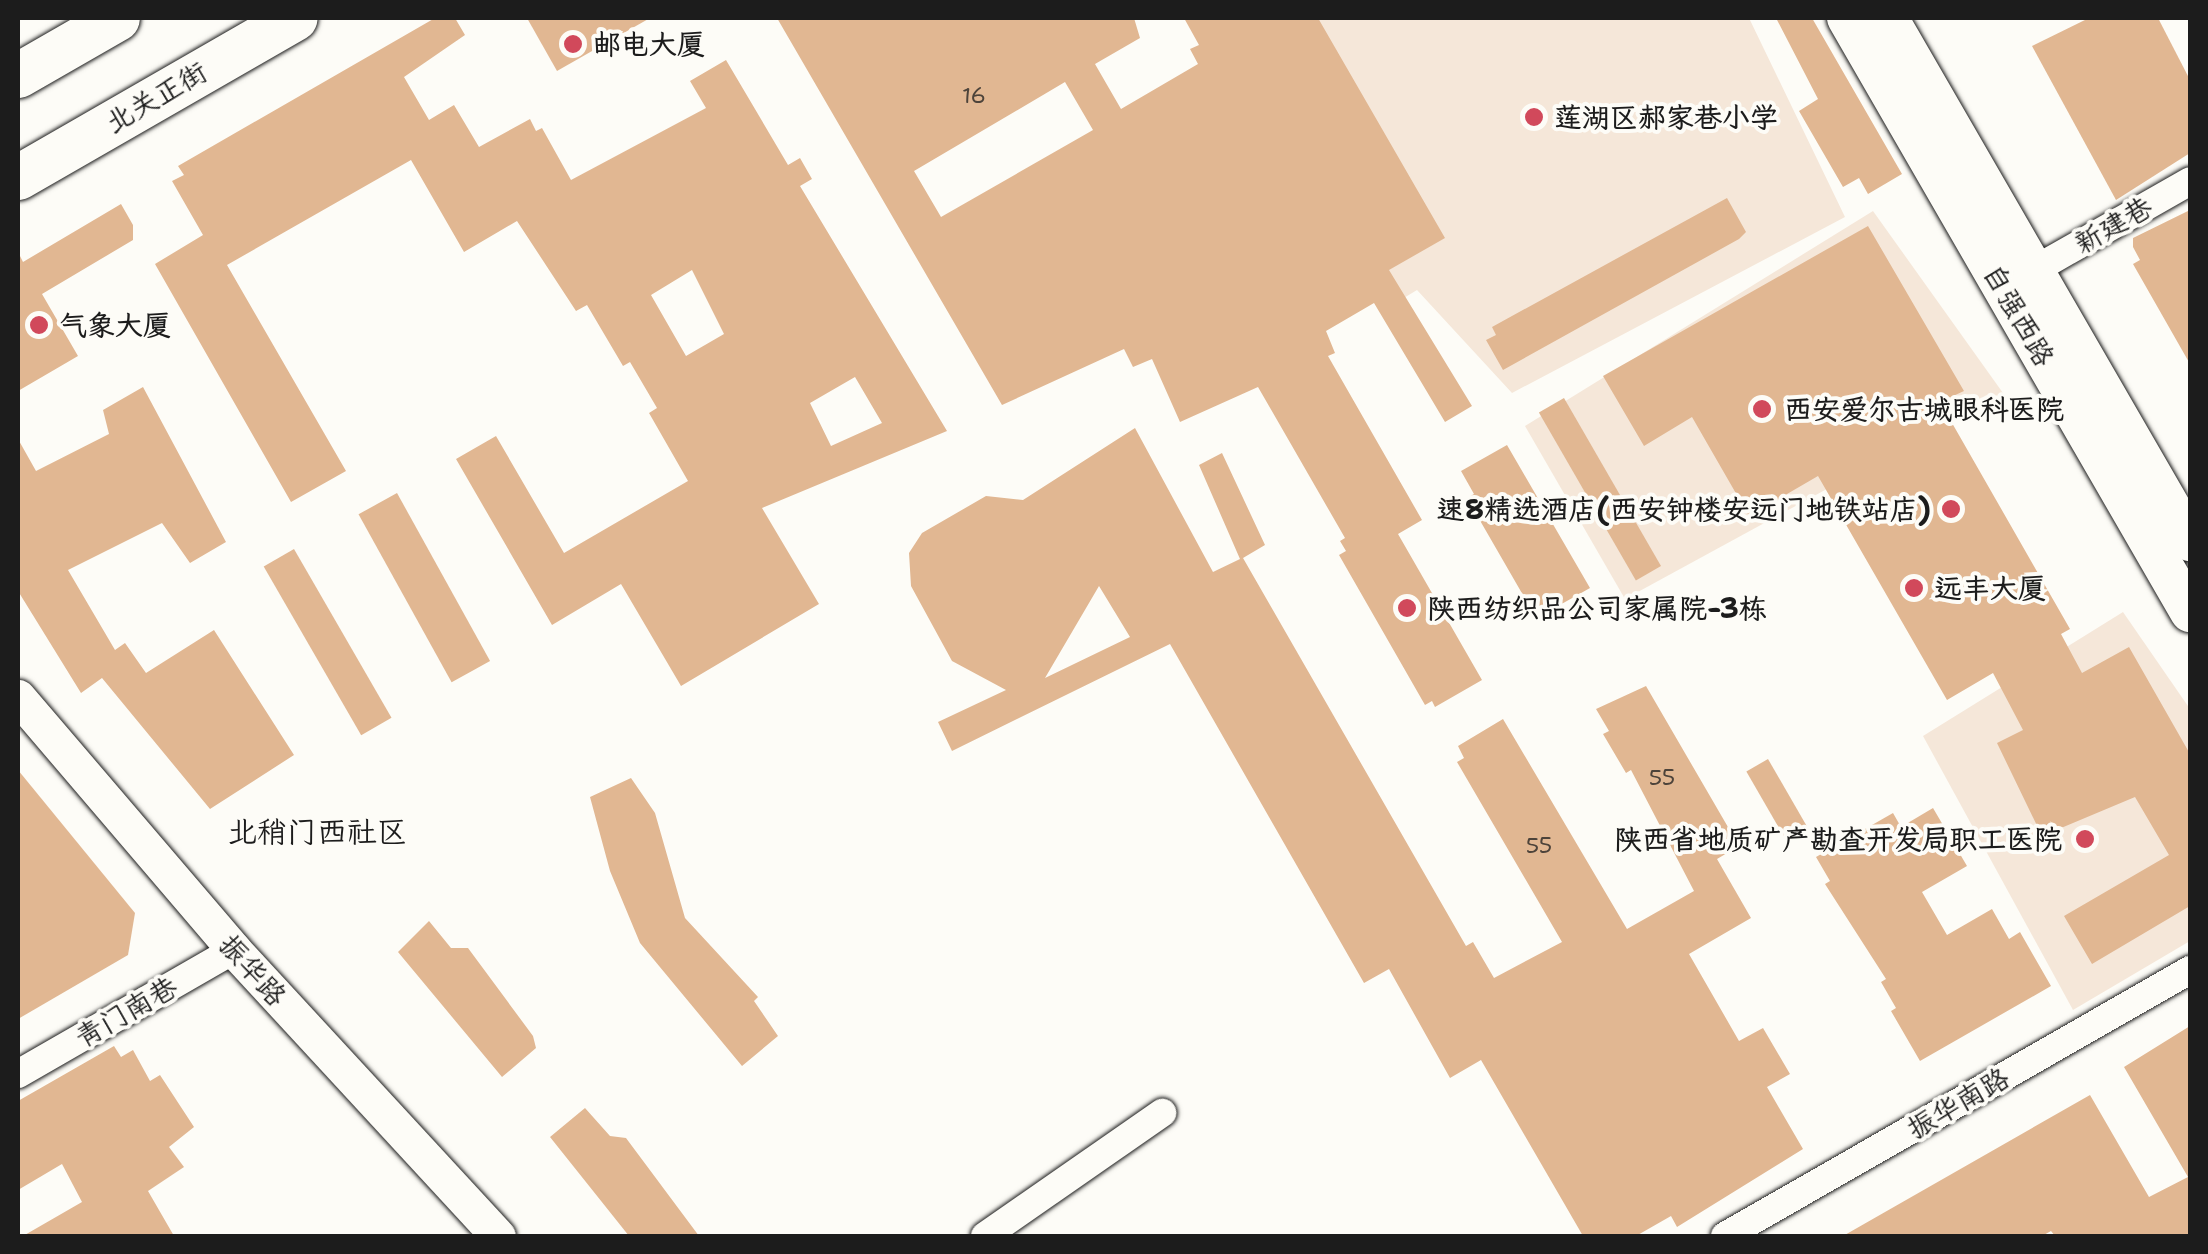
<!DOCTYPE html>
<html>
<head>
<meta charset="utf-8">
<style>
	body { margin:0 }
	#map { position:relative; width:2208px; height:1254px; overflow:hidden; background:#fdfcf7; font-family:"Shantell Sans","LXGW WenKai TC",sans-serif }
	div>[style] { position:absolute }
	.built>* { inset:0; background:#f5e7d9 }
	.building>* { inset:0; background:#e1b792; transform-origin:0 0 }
	.roads { filter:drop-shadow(0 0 2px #1c1c1c) drop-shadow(0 0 2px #1c1c1c) }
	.minor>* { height:28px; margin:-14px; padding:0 14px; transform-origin:14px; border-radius:14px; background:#fdfcf7 }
	.tertiary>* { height:35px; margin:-17.5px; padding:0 17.5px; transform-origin:17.5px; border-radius:17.5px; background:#fdfcf7 }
	.secondary>* { height:40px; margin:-20px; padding:0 20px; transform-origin:20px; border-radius:20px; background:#fdfcf7 }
	.primary>* { height:45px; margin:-22.5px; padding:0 22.5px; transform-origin:22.5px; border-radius:22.5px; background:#fdfcf7 }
	.dots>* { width:28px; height:28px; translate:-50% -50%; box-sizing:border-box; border:5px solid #fdfcf7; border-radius:50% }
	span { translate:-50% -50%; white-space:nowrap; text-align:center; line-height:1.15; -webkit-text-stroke:8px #fdfcf7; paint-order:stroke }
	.number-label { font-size:22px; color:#4d433a }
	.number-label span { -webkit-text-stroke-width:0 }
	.poi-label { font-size:28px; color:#1c1c1c; font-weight:700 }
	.left { translate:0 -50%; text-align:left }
	.right { translate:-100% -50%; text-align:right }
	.street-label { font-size:28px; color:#1c1c1c }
	.neighbourhood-label { font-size:30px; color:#1c1c1c }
	.frame { position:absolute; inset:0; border:20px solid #1c1c1c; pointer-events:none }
</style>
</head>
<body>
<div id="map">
	<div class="built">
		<i style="clip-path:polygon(1211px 18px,1749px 18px,1845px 217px,1512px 393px,1417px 290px,1384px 310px)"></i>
		<i style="clip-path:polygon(1873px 211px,2003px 393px,1625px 599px,1525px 426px)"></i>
		<i style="clip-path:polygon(2123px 612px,2190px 709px,2190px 941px,2073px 1010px,1923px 736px)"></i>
	</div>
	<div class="building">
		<i style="clip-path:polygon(evenodd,435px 18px,455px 18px,465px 35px,404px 77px,429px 120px,454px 105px,479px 147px,530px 119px,536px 131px,542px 128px,571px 180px,706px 108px,690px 81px,726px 60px,788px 165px,800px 158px,812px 179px,800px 186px,947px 431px,762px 508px,819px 604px,681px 686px,621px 584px,552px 625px,456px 459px,496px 436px,564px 553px,688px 481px,649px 413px,657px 408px,630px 362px,623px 366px,587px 305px,576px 311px,517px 221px,464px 252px,411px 160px,227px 265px,346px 471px,291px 502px,155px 264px,203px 235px,172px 181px,184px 175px,178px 166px,435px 18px,692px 270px,724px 334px,686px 356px,651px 295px,692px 270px,435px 18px,855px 377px,882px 423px,831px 446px,810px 403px,855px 377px)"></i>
		<i style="clip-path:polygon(527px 18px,650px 18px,557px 71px)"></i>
		<i style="clip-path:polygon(evenodd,777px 18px,1134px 18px,1140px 38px,1095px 64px,1121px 109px,1198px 64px,1190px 49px,1199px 45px,1184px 18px,1318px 18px,1445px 238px,1389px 270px,1472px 406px,1445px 422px,1374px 303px,1326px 331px,1335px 353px,1328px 356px,1422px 520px,1398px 534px,1482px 680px,1435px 707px,1432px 701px,1425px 705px,1339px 555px,1346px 551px,1340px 541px,1345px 538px,1258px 387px,1180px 422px,1152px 359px,1133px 367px,1124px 349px,1002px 405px,777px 18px,1065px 82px,1093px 130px,941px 217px,914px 171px,1065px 82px)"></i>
		<i style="clip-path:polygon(1776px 18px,1812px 18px,1902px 174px,1868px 194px,1859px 178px,1843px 187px,1799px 111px,1818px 99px)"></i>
		<i style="clip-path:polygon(2089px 18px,2158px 18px,2190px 80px,2190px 153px,2116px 200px,2032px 46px)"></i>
		<i style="clip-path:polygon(1727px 198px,1746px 232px,1739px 239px,1503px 370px,1486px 340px,1496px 335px,1492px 327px)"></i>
		<i style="clip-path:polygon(121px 204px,133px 225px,133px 240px,42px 294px,78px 356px,18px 391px,18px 252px,23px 262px)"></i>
		<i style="clip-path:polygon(2190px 210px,2190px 364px,2133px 264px,2140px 260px,2133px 247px,2133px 238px)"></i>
		<i style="clip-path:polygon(1868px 226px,1964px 391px,1940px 402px,2070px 629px,2061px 634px,2082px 673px,2129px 647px,2190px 754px,2190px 906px,2092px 964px,2064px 916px,2169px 855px,2135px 797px,2042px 836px,1997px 743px,2023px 730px,1993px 673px,1947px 700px,1818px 476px,1749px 516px,1692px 417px,1644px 446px,1603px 376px)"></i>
		<i style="clip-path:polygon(143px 387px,226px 542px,190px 563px,162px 523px,68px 570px,115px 650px,125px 643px,146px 673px,214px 630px,294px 755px,210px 809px,102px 678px,81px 693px,18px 591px,18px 439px,36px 471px,109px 434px,103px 410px)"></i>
		<i style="left:1564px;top:398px;width:194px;height:29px;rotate:60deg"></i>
		<i style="clip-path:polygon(evenodd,1135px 428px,1213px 572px,1240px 559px,1199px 465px,1222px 453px,1265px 545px,1243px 558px,1466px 946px,1473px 942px,1494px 978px,1562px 942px,1457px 762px,1464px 758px,1458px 746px,1503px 719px,1627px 929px,1694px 891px,1631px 770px,1626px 773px,1603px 734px,1609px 731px,1596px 709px,1646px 686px,1739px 846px,1717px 859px,1751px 918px,1689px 954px,1739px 1041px,1763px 1028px,1790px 1074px,1767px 1087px,1803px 1149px,1677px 1227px,1671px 1216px,1636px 1236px,1583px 1236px,1481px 1060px,1450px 1078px,1389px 969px,1364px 983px,1170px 644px,952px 751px,938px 722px,1006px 690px,952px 661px,911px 586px,909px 553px,922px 533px,986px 496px,1023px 500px,1135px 428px,1099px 586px,1130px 637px,1045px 678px,1099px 586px)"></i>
		<i style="clip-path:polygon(1507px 445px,1590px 588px,1542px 615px,1536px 605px,1531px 609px,1467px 498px,1474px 494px,1461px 471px)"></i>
		<i style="left:397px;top:493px;width:192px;height:44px;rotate:61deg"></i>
		<i style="left:294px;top:549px;width:195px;height:35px;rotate:60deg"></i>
		<i style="left:1768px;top:759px;width:80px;height:25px;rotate:60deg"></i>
		<i style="clip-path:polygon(18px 770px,135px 913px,128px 955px,18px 1019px)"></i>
		<i style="clip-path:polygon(631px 778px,655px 813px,685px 918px,758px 997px,754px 1001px,778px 1036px,742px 1066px,640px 943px,610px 871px,590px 797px)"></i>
		<i style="clip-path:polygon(1933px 808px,1967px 866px,1922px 892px,1947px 935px,1992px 909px,2009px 939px,2020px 932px,2051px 986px,1920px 1061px,1891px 1011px,1896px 1008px,1881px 982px,1886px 979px,1825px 884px,1830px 881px,1816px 857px,1893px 813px,1901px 827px)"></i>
		<i style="clip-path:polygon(429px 921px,451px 948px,468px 948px,533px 1036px,536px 1048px,502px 1077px,398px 952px)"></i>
		<i style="clip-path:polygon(2190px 1026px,2190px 1236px,2055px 1236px,2051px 1231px,2042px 1236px,1843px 1236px,2090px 1095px,2149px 1197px,2188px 1177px,2124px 1067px)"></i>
		<i style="clip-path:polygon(114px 1046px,121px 1057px,133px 1050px,150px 1081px,160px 1075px,194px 1127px,169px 1147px,184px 1167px,148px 1191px,174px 1236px,23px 1236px,82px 1202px,62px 1164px,18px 1190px,18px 1101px)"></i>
		<i style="clip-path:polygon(585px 1108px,610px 1136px,626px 1138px,699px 1236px,629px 1236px,550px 1137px)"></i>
	</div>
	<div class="roads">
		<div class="minor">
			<i style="left:2036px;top:269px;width:177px;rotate:-29.7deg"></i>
			<i style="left:18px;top:1074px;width:249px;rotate:-29.9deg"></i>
			<i style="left:985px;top:1236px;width:216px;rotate:-34.8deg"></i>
			<i style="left:1725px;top:1236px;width:536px;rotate:-29.77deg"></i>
		</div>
		<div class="tertiary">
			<i style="left:18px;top:697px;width:333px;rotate:49.5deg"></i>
			<i style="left:234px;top:950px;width:389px;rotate:47.3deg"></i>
		</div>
		<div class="secondary">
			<i style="left:1847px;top:18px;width:686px;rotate:60deg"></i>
			<i style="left:1888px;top:18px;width:604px;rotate:60deg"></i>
		</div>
		<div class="primary">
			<i style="left:18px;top:75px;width:114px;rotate:-29.9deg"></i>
			<i style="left:18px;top:177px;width:319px;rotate:-29.9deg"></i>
		</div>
	</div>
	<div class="dots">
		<i style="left:573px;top:44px;background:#d1495b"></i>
		<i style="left:1534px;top:117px;background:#d1495b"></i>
		<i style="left:39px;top:325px;background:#d1495b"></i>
		<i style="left:1762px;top:409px;background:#d1495b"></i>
		<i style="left:1951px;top:509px;background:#d1495b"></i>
		<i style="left:1914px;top:588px;background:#d1495b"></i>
		<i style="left:1407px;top:608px;background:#d1495b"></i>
		<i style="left:2085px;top:839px;background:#d1495b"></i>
	</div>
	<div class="number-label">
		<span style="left:974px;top:96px">16</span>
		<span style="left:1662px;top:778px">55</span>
		<span style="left:1539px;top:846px">55</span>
	</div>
	<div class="poi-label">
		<span class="left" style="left:593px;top:44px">邮电大厦</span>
		<span class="left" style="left:1554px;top:117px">莲湖区郝家巷小学</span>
		<span class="left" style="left:59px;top:325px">气象大厦</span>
		<span class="left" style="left:1784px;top:409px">西安爱尔古城眼科医院</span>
		<span class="right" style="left:1931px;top:509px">速8精选酒店(西安钟楼安远门地铁站店)</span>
		<span class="left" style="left:1934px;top:588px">远丰大厦</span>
		<span class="left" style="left:1427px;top:608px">陕西纺织品公司家属院-3栋</span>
		<span class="right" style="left:2062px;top:839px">陕西省地质矿产勘查开发局职工医院</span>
	</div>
	<div class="street-label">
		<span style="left:156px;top:97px;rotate:-30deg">北关正街</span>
		<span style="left:2113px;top:225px;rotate:-30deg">新建巷</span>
		<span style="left:2019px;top:315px;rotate:60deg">自强西路</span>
		<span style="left:253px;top:970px;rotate:48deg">振华路</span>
		<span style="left:126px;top:1012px;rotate:-30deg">青门南巷</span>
		<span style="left:1958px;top:1103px;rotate:-30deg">振华南路</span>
	</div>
	<div class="neighbourhood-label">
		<span style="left:317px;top:832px">北稍门西社区</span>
	</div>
	<div class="frame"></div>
</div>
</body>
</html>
